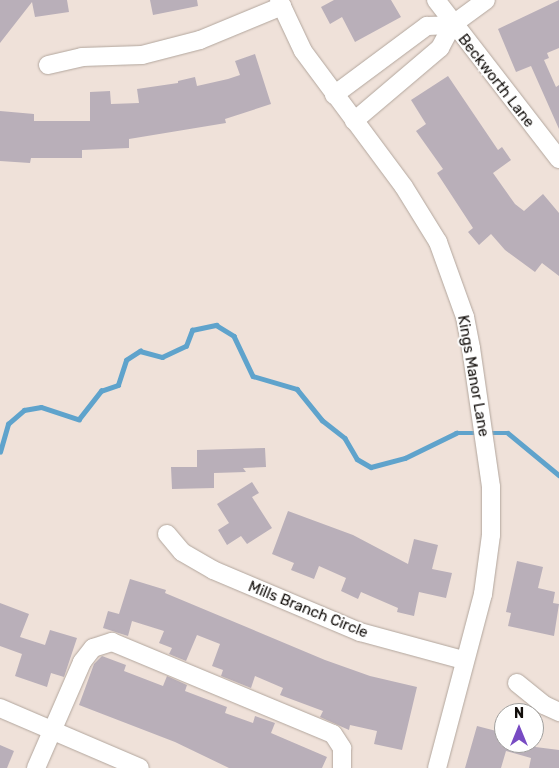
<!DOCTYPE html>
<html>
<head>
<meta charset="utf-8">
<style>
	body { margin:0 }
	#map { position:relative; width:559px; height:768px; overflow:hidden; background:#efe1d9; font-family:Rubik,sans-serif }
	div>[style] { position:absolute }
	.stream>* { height:4.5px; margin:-2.25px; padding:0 2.25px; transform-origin:2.25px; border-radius:2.25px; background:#5fa3cc }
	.building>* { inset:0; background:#b9afb9 }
	.roads { filter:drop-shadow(0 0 1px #b2a69d) drop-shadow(0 0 1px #b2a69d) }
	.minor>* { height:18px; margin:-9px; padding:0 9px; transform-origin:9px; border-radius:9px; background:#fff }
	span { translate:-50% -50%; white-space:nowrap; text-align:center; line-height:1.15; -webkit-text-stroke:4px #fff; paint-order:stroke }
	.street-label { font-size:15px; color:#120e0b }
	.north { position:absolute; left:494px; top:703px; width:50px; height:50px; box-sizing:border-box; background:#fff; border:1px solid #a09f9d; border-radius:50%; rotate:0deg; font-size:14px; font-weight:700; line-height:20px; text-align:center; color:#120e0b }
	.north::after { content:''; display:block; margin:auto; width:18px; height:22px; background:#784bc3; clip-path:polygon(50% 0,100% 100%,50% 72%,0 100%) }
</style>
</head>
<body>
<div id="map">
	<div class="stream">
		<i style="left:488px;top:433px;width:20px"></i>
		<i style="left:508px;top:433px;width:66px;rotate:39.5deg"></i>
		<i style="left:0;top:452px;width:29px;rotate:-74deg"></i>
		<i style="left:8px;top:424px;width:21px;rotate:-41deg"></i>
		<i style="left:24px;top:410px;width:17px;rotate:-10deg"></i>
		<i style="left:41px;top:407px;width:40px;rotate:18deg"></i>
		<i style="left:79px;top:419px;width:36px;rotate:-52deg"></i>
		<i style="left:101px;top:391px;width:18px;rotate:-19deg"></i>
		<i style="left:118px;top:385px;width:26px;rotate:-72deg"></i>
		<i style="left:126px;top:360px;width:17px;rotate:-33deg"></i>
		<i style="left:140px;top:351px;width:23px;rotate:15deg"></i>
		<i style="left:162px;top:357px;width:26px;rotate:-25deg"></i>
		<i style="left:186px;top:346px;width:17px;rotate:-69deg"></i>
		<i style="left:192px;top:330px;width:25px;rotate:-12deg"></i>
		<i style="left:216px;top:325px;width:21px;rotate:31deg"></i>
		<i style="left:234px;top:336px;width:44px;rotate:64.6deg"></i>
		<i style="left:253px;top:376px;width:46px;rotate:16.5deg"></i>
		<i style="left:297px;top:389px;width:40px;rotate:51deg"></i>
		<i style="left:322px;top:420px;width:29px;rotate:38deg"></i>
		<i style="left:345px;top:438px;width:24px;rotate:60deg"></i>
		<i style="left:357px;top:459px;width:16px;rotate:30deg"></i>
		<i style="left:371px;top:467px;width:35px;rotate:-15deg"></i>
		<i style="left:405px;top:458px;width:57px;rotate:-26.1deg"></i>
		<i style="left:456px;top:433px;width:24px"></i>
	</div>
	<div class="building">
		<i style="clip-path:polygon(0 0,67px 0,69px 12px,35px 17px,32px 2px,0 43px)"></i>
		<i style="clip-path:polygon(150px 0,197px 0,198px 6px,153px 15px)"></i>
		<i style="clip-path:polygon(334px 0,391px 0,401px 17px,355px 42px,342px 17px,330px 24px,321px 7px)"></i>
		<i style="clip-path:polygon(559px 0,559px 48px,547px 53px,549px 58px,544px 60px,556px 87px,559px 85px,559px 129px,531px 66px,516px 72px,498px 29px)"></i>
		<i style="clip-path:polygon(255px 54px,271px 104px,225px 119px,226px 123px,129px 139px,129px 148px,82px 150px,82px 158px,31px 158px,30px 163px,0 161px,0 111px,34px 114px,34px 121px,90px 121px,90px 92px,110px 91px,111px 104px,139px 103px,137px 89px,178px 83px,178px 81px,195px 77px,197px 86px,228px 79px,240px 75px,235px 61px)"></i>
		<i style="clip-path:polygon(448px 76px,498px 150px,502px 147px,511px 160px,493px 173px,515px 204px,524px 211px,543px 194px,559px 213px,559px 276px,542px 263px,535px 272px,505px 250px,491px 234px,479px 245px,468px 232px,473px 228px,437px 173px,443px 169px,416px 131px,426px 124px,411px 100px)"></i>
		<i style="clip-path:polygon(265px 448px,266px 467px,243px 468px,246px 472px,214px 473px,214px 488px,172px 489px,171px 467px,197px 467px,197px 450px)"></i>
		<i style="clip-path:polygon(252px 482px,259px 493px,252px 497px,272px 528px,247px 544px,241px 536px,227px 545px,218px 530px,229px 523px,217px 504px)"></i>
		<i style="clip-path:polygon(288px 511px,353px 535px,408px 564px,414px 539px,438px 545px,432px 569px,452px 573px,446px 598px,419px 592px,414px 616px,397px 612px,398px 608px,361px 592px,358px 599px,341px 591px,346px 578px,319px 566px,314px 579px,291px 570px,294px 563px,272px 554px)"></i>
		<i style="clip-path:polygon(517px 561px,543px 567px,538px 588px,555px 592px,553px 603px,559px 604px,554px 636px,508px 626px,511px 613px,506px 612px)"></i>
		<i style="clip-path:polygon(130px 579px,166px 590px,165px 593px,325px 660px,370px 676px,417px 687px,402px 750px,374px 744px,377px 731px,350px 725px,349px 730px,320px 717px,323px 711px,280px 695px,283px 688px,255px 676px,251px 688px,221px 676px,223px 670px,212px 666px,220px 644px,197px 635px,186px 661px,169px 654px,172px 648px,159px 643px,164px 631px,132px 621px,128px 636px,103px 628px,108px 611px,119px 614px)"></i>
		<i style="clip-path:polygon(0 603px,29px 614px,20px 637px,45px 645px,50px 630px,77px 638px,64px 677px,51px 673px,47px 687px,15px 676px,22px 654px,0 646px)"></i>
		<i style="clip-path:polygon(102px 656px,126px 665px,124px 671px,163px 686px,167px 676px,187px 685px,185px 691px,227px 707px,225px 713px,253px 723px,255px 716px,275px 723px,271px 733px,327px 757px,322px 768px,229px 768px,175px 742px,79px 705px,94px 664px)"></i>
		<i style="clip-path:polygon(477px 726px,504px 733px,504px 743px,559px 750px,559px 768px,529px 768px,531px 758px,506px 751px,501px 768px,465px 768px)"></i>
		<i style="clip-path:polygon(0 745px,14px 751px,7px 768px,0 768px)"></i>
	</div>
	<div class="roads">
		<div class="minor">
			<i style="left:279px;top:0;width:56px;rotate:64.8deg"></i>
			<i style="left:303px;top:51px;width:169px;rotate:53.4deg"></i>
			<i style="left:404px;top:187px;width:65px;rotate:58.3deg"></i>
			<i style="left:438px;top:242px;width:80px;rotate:70.2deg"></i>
			<i style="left:465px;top:317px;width:32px;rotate:79deg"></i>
			<i style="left:471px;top:348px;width:140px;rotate:81.8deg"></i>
			<i style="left:491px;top:487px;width:48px;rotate:90deg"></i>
			<i style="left:491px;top:535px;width:60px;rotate:97.7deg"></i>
			<i style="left:483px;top:594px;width:180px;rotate:104.8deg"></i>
			<i style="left:436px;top:0;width:201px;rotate:52.3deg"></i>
			<i style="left:48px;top:65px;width:35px;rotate:-13deg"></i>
			<i style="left:82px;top:57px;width:60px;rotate:-1.9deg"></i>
			<i style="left:142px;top:55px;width:60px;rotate:-14.5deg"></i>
			<i style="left:200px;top:40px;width:89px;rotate:-22.5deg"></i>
			<i style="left:334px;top:95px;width:116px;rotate:-36.6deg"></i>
			<i style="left:427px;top:26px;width:25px;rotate:-2deg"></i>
			<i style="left:354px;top:121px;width:113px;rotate:-40.3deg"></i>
			<i style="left:440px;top:48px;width:26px;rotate:-62deg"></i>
			<i style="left:452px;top:25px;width:42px;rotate:-36.3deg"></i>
			<i style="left:167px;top:534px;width:23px;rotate:50deg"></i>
			<i style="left:182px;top:552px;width:36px;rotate:30deg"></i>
			<i style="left:213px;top:570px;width:160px;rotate:22.9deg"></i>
			<i style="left:360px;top:632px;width:107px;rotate:15.2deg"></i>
			<i style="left:517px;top:683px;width:35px;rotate:39deg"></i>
			<i style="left:544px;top:705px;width:17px;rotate:25deg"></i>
			<i style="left:0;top:708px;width:152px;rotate:23.2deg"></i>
			<i style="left:36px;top:768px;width:116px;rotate:-66.5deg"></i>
			<i style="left:82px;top:662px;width:18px;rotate:-52deg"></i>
			<i style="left:93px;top:648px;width:20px;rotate:-18deg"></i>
			<i style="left:112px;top:642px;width:239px;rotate:22.6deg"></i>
			<i style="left:333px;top:734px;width:17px;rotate:57deg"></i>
			<i style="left:342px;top:748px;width:20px;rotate:90deg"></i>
		</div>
	</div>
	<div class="street-label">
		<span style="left:496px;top:81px;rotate:52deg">Beckworth Lane</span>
		<span style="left:473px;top:376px;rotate:80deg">Kings Manor Lane</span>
		<span style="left:308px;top:610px;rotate:22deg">Mills Branch Circle</span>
	</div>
	<div class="north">N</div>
</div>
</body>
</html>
